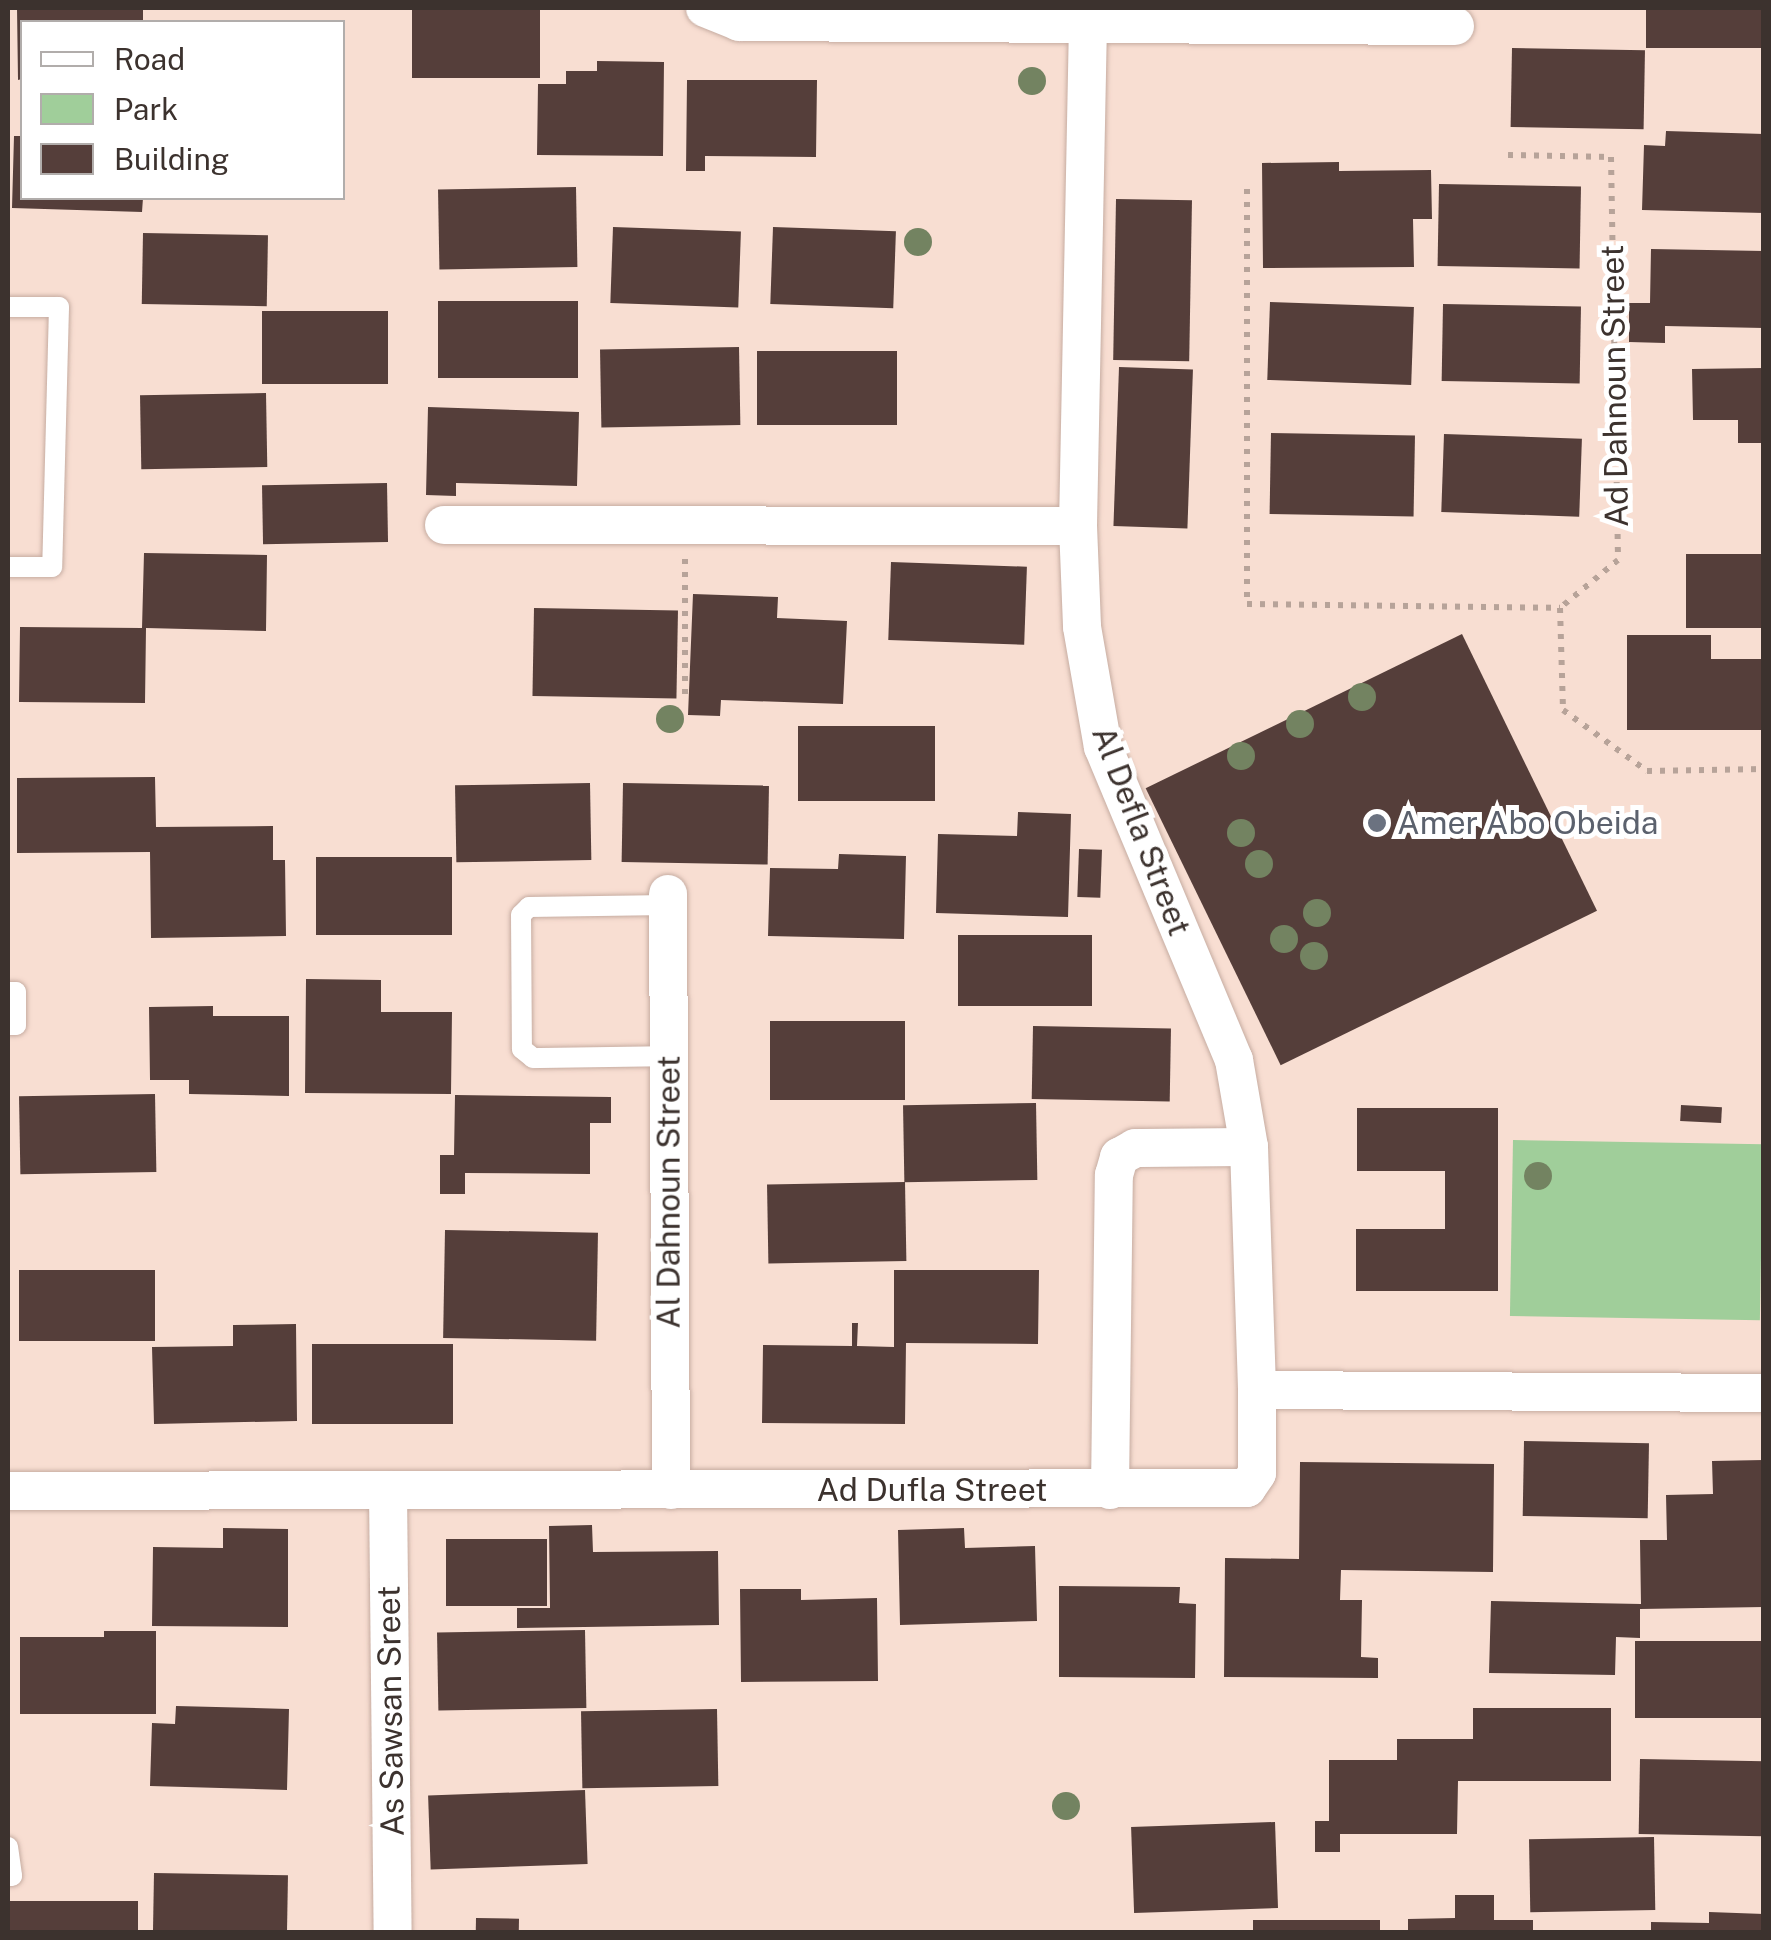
<!DOCTYPE html>
<html>
<head>
<meta charset="utf-8">
<style>
	body { margin:0 }
	#map { position:relative; width:1771px; height:1940px; overflow:hidden; background:#f8ded2; font-family:"Public Sans",sans-serif }
	div>[style] { position:absolute }
	.green>* { inset:0; background:#a0ce9a; transform-origin:0 0 }
	.building>* { inset:0; background:#553e3a; transform-origin:0 0 }
	.path>* { height:6px; margin-top:-3px; transform-origin:0; background:repeating-linear-gradient(90deg,#b7a399 0 5px,transparent 0 13px) }
	.roads { filter:drop-shadow(0 0 2px #c6aca1) drop-shadow(0 0 2px #c6aca1) }
	.service>* { height:20px; margin:-10px; padding:0 10px; transform-origin:10px; border-radius:10px; background:#fff }
	.minor>* { height:38px; margin:-19px; padding:0 19px; transform-origin:19px; border-radius:19px; background:#fff }
	.trees>* { width:28px; height:28px; margin:-14px; border-radius:50%; background:#738361 }
	.dots>* { width:28px; height:28px; translate:-50% -50%; box-sizing:border-box; border:5px solid #fff; border-radius:50% }
	span { translate:-50% -50%; white-space:nowrap; text-align:center; line-height:1.15; -webkit-text-stroke:10px #fff; paint-order:stroke }
	.street-label { font-size:32px; color:#3c322e }
	.worship-label { font-size:32px; color:#5b616d }
	.left { translate:0 -50%; text-align:left }
	.frame { position:absolute; inset:0; border:10px solid #3c322e; pointer-events:none }
	.legend { position:absolute; left:20px; top:20px; width:325px; height:180px; box-sizing:border-box; background:#fff; border:2px solid #b1adab; margin:0; padding:12px 18px; list-style:none; font-size:30px; color:#3c322e }
	.legend li { display:flex; align-items:center; gap:20px; height:50px }
	.legend b { width:50px; border:2px solid #b1adab }
</style>
</head>
<body>
<div id="map">
	<div class="green">
		<i style="left:1513px;top:1140px;width:250px;height:176px;rotate:1deg"></i>
	</div>
	<div class="building">
		<i style="clip-path:polygon(17px 8px,143px 8px,143px 22px,22px 22px,22px 79px,18px 80px)"></i>
		<i style="left:1646px;top:8px;width:118px;height:40px"></i>
		<i style="left:412px;top:9px;width:128px;height:69px"></i>
		<i style="left:1512px;top:48px;width:133px;height:79px;rotate:1deg"></i>
		<i style="clip-path:polygon(597px 61px,664px 62px,663px 156px,537px 155px,538px 84px,566px 84px,566px 71px,597px 71px)"></i>
		<i style="clip-path:polygon(687px 80px,817px 80px,816px 157px,705px 156px,705px 171px,686px 171px)"></i>
		<i style="clip-path:polygon(1666px 131px,1764px 134px,1764px 213px,1642px 210px,1644px 145px,1665px 146px)"></i>
		<i style="clip-path:polygon(14px 136px,22px 136px,22px 198px,143px 198px,142px 212px,12px 208px)"></i>
		<i style="clip-path:polygon(1339px 162px,1339px 171px,1431px 170px,1432px 219px,1413px 219px,1414px 267px,1263px 268px,1262px 163px)"></i>
		<i style="left:1439px;top:184px;width:142px;height:82px;rotate:1deg"></i>
		<i style="left:576px;top:187px;width:80px;height:138px;rotate:89deg"></i>
		<i style="left:1116px;top:199px;width:76px;height:161px;rotate:1deg"></i>
		<i style="left:613px;top:227px;width:128px;height:76px;rotate:2deg"></i>
		<i style="left:773px;top:227px;width:123px;height:77px;rotate:2deg"></i>
		<i style="left:143px;top:233px;width:125px;height:71px;rotate:1deg"></i>
		<i style="clip-path:polygon(1651px 249px,1764px 251px,1764px 328px,1665px 326px,1665px 343px,1629px 342px,1629px 303px,1650px 303px)"></i>
		<i style="left:438px;top:301px;width:140px;height:77px"></i>
		<i style="left:1270px;top:302px;width:144px;height:78px;rotate:2deg"></i>
		<i style="left:1443px;top:304px;width:138px;height:77px;rotate:1deg"></i>
		<i style="left:262px;top:311px;width:126px;height:73px"></i>
		<i style="left:739px;top:347px;width:78px;height:139px;rotate:89deg"></i>
		<i style="left:757px;top:351px;width:140px;height:74px"></i>
		<i style="left:1119px;top:367px;width:74px;height:159px;rotate:2deg"></i>
		<i style="clip-path:polygon(1764px 368px,1764px 443px,1738px 443px,1738px 420px,1693px 420px,1692px 369px)"></i>
		<i style="left:266px;top:393px;width:74px;height:126px;rotate:89deg"></i>
		<i style="clip-path:polygon(428px 407px,579px 412px,577px 486px,456px 483px,456px 496px,426px 495px)"></i>
		<i style="left:1271px;top:433px;width:144px;height:81px;rotate:1deg"></i>
		<i style="left:1444px;top:434px;width:138px;height:78px;rotate:2deg"></i>
		<i style="left:387px;top:483px;width:59px;height:125px;rotate:89deg"></i>
		<i style="clip-path:polygon(144px 553px,267px 555px,266px 631px,146px 628px,145px 703px,19px 702px,20px 627px,142px 628px)"></i>
		<i style="left:1764px;top:554px;width:74px;height:78px;rotate:90deg"></i>
		<i style="left:891px;top:562px;width:136px;height:78px;rotate:2deg"></i>
		<i style="clip-path:polygon(693px 594px,778px 597px,777px 618px,847px 621px,843px 704px,721px 700px,720px 716px,688px 715px)"></i>
		<i style="left:534px;top:608px;width:144px;height:88px;rotate:1deg"></i>
		<i style="left:1462px;top:634px;width:308px;height:352px;rotate:64deg"></i>
		<i style="clip-path:polygon(1627px 635px,1711px 635px,1711px 659px,1764px 659px,1764px 730px,1627px 730px)"></i>
		<i style="left:798px;top:726px;width:137px;height:75px"></i>
		<i style="clip-path:polygon(155px 777px,156px 827px,273px 826px,273px 860px,285px 860px,286px 936px,151px 938px,150px 852px,17px 853px,17px 778px)"></i>
		<i style="left:590px;top:783px;width:77px;height:135px;rotate:89deg"></i>
		<i style="left:623px;top:783px;width:146px;height:79px;rotate:1deg"></i>
		<i style="clip-path:polygon(1018px 812px,1071px 814px,1068px 917px,936px 913px,938px 834px,1017px 836px)"></i>
		<i style="left:1079px;top:849px;width:23px;height:48px;rotate:2deg"></i>
		<i style="clip-path:polygon(839px 854px,906px 856px,904px 939px,768px 936px,770px 868px,838px 869px)"></i>
		<i style="left:452px;top:857px;width:78px;height:136px;rotate:90deg"></i>
		<i style="left:958px;top:935px;width:134px;height:71px"></i>
		<i style="clip-path:polygon(306px 979px,381px 980px,381px 1012px,452px 1012px,451px 1094px,305px 1093px)"></i>
		<i style="clip-path:polygon(213px 1006px,213px 1016px,289px 1016px,289px 1096px,189px 1094px,189px 1080px,150px 1080px,149px 1007px)"></i>
		<i style="left:770px;top:1021px;width:135px;height:79px"></i>
		<i style="left:1033px;top:1026px;width:138px;height:73px;rotate:1deg"></i>
		<i style="left:155px;top:1094px;width:78px;height:136px;rotate:89deg"></i>
		<i style="clip-path:polygon(455px 1095px,611px 1097px,611px 1123px,590px 1123px,590px 1174px,465px 1173px,465px 1194px,440px 1194px,440px 1155px,454px 1155px)"></i>
		<i style="left:1036px;top:1103px;width:77px;height:133px;rotate:89deg"></i>
		<i style="left:1681px;top:1105px;width:41px;height:16px;rotate:3deg"></i>
		<i style="clip-path:polygon(1357px 1108px,1498px 1108px,1498px 1291px,1356px 1291px,1356px 1229px,1445px 1229px,1445px 1171px,1357px 1171px)"></i>
		<i style="left:905px;top:1182px;width:79px;height:138px;rotate:89deg"></i>
		<i style="left:445px;top:1230px;width:153px;height:108px;rotate:1deg"></i>
		<i style="left:19px;top:1270px;width:136px;height:71px"></i>
		<i style="clip-path:polygon(894px 1270px,1039px 1270px,1038px 1344px,906px 1343px,905px 1424px,762px 1423px,763px 1345px,852px 1346px,852px 1323px,858px 1323px,857px 1346px,894px 1347px)"></i>
		<i style="clip-path:polygon(296px 1324px,297px 1421px,154px 1424px,152px 1347px,233px 1346px,233px 1325px)"></i>
		<i style="left:312px;top:1344px;width:141px;height:80px"></i>
		<i style="left:1524px;top:1441px;width:125px;height:75px;rotate:1deg"></i>
		<i style="clip-path:polygon(1764px 1460px,1764px 1607px,1640px 1609px,1640px 1638px,1616px 1637px,1615px 1675px,1489px 1673px,1491px 1601px,1641px 1604px,1640px 1540px,1667px 1540px,1666px 1495px,1713px 1494px,1712px 1461px)"></i>
		<i style="clip-path:polygon(1300px 1462px,1494px 1464px,1493px 1572px,1341px 1570px,1340px 1600px,1362px 1600px,1361px 1657px,1378px 1658px,1378px 1678px,1224px 1677px,1225px 1558px,1299px 1559px)"></i>
		<i style="clip-path:polygon(592px 1525px,593px 1552px,718px 1551px,719px 1625px,517px 1628px,517px 1608px,550px 1608px,549px 1526px)"></i>
		<i style="clip-path:polygon(223px 1528px,288px 1529px,288px 1627px,152px 1626px,153px 1547px,223px 1548px)"></i>
		<i style="clip-path:polygon(964px 1528px,965px 1548px,1035px 1546px,1037px 1621px,900px 1625px,898px 1530px)"></i>
		<i style="left:446px;top:1539px;width:101px;height:67px"></i>
		<i style="clip-path:polygon(1059px 1586px,1180px 1587px,1179px 1603px,1196px 1604px,1195px 1678px,1059px 1677px)"></i>
		<i style="clip-path:polygon(740px 1589px,801px 1589px,801px 1600px,877px 1598px,878px 1681px,741px 1682px)"></i>
		<i style="left:585px;top:1630px;width:78px;height:148px;rotate:89deg"></i>
		<i style="clip-path:polygon(104px 1631px,156px 1631px,156px 1714px,20px 1714px,20px 1637px,104px 1637px)"></i>
		<i style="left:1635px;top:1641px;width:129px;height:77px"></i>
		<i style="clip-path:polygon(176px 1706px,289px 1709px,287px 1790px,150px 1786px,152px 1723px,175px 1724px)"></i>
		<i style="clip-path:polygon(1473px 1708px,1611px 1708px,1611px 1781px,1458px 1781px,1457px 1834px,1340px 1834px,1340px 1852px,1315px 1852px,1315px 1821px,1329px 1821px,1329px 1760px,1397px 1760px,1397px 1739px,1473px 1739px)"></i>
		<i style="left:717px;top:1709px;width:77px;height:136px;rotate:89deg"></i>
		<i style="left:1640px;top:1759px;width:124px;height:75px;rotate:1deg"></i>
		<i style="left:585px;top:1790px;width:74px;height:157px;rotate:88deg"></i>
		<i style="left:1275px;top:1822px;width:86px;height:144px;rotate:88deg"></i>
		<i style="left:1654px;top:1837px;width:73px;height:125px;rotate:89deg"></i>
		<i style="left:154px;top:1873px;width:134px;height:59px;rotate:1deg"></i>
		<i style="clip-path:polygon(1455px 1895px,1494px 1895px,1494px 1920px,1533px 1920px,1533px 1932px,1408px 1932px,1408px 1919px,1455px 1918px)"></i>
		<i style="left:8px;top:1901px;width:130px;height:31px"></i>
		<i style="clip-path:polygon(1709px 1912px,1764px 1914px,1764px 1932px,1651px 1932px,1651px 1922px,1709px 1923px)"></i>
		<i style="left:476px;top:1918px;width:43px;height:14px;rotate:1deg"></i>
		<i style="left:1253px;top:1920px;width:127px;height:12px"></i>
	</div>
	<div class="path">
		<i style="left:1508px;top:155px;width:103px;rotate:1.1deg"></i>
		<i style="left:1611px;top:157px;width:403px;rotate:89deg"></i>
		<i style="left:1618px;top:560px;width:75px;rotate:140.4deg"></i>
		<i style="left:1560px;top:608px;width:102px;rotate:88.3deg"></i>
		<i style="left:1563px;top:710px;width:104px;rotate:36deg"></i>
		<i style="left:1647px;top:771px;width:117px;rotate:-1deg"></i>
		<i style="left:1247px;top:189px;width:415px;rotate:90deg"></i>
		<i style="left:1247px;top:604px;width:313px;rotate:0.7deg"></i>
		<i style="left:685px;top:559px;width:138px;rotate:90deg"></i>
	</div>
	<div class="roads">
		<div class="service">
			<i style="left:8px;top:307px;width:51px"></i>
			<i style="left:59px;top:307px;width:260px;rotate:91.5deg"></i>
			<i style="left:52px;top:567px;width:44px;rotate:180deg"></i>
			<i style="left:668px;top:905px;width:139px;rotate:179.2deg"></i>
			<i style="left:529px;top:907px;width:11px;rotate:135deg"></i>
			<i style="left:521px;top:915px;width:134px;rotate:89.6deg"></i>
			<i style="left:522px;top:1049px;width:14px;rotate:39deg"></i>
			<i style="left:533px;top:1058px;width:136px;rotate:-0.8deg"></i>
			<i style="left:8px;top:992px;width:8px"></i>
			<i style="left:16px;top:992px;width:33px;rotate:90deg"></i>
			<i style="left:16px;top:1025px;width:8px;rotate:180deg"></i>
			<i style="left:8px;top:1847px;width:29px;rotate:82deg"></i>
			<i style="left:12px;top:1876px;width:4px;rotate:180deg"></i>
		</div>
		<div class="minor">
			<i style="left:705px;top:8px;width:37px;rotate:22deg"></i>
			<i style="left:739px;top:22px;width:716px;rotate:0.32deg"></i>
			<i style="left:1088px;top:23px;width:503px;rotate:91.14deg"></i>
			<i style="left:1078px;top:526px;width:101px;rotate:87.7deg"></i>
			<i style="left:1082px;top:627px;width:122px;rotate:80.1deg"></i>
			<i style="left:1103px;top:747px;width:339px;rotate:67.3deg"></i>
			<i style="left:1234px;top:1060px;width:88px;rotate:80.2deg"></i>
			<i style="left:1249px;top:1147px;width:243px;rotate:88.1deg"></i>
			<i style="left:444px;top:525px;width:634px;rotate:0.09deg"></i>
			<i style="left:668px;top:894px;width:596px;rotate:89.71deg"></i>
			<i style="left:388px;top:1490px;width:442px;rotate:89.4deg"></i>
			<i style="left:1110px;top:1490px;width:315px;rotate:-89.3deg"></i>
			<i style="left:1114px;top:1175px;width:19px;rotate:-74deg"></i>
			<i style="left:1119px;top:1157px;width:18px;rotate:-29deg"></i>
			<i style="left:1135px;top:1148px;width:114px;rotate:-0.5deg"></i>
			<i style="left:8px;top:1491px;width:1239px;rotate:-0.14deg"></i>
			<i style="left:1247px;top:1488px;width:18px;rotate:-56deg"></i>
			<i style="left:1257px;top:1473px;width:83px;rotate:-90deg"></i>
			<i style="left:1257px;top:1390px;width:507px;rotate:0.34deg"></i>
		</div>
	</div>
	<div class="trees">
		<i style="left:1032px;top:81px"></i>
		<i style="left:918px;top:242px"></i>
		<i style="left:1362px;top:697px"></i>
		<i style="left:670px;top:719px"></i>
		<i style="left:1300px;top:724px"></i>
		<i style="left:1241px;top:756px"></i>
		<i style="left:1241px;top:833px"></i>
		<i style="left:1259px;top:864px"></i>
		<i style="left:1317px;top:913px"></i>
		<i style="left:1284px;top:939px"></i>
		<i style="left:1314px;top:956px"></i>
		<i style="left:1538px;top:1176px"></i>
		<i style="left:1066px;top:1806px"></i>
	</div>
	<div class="dots">
		<i style="left:1377px;top:823px;background:#6b7280"></i>
	</div>
	<div class="street-label">
		<span style="left:1615px;top:386px;rotate:-91deg">Ad Dahnoun Street</span>
		<span style="left:1141px;top:831px;rotate:69deg">Al Defla Street</span>
		<span style="left:669px;top:1192px;rotate:-90deg">Al Dahnoun Street</span>
		<span style="left:932px;top:1490px">Ad Dufla Street</span>
		<span style="left:391px;top:1711px;rotate:-91deg">As Sawsan Sreet</span>
	</div>
	<div class="worship-label">
		<span class="left" style="left:1397px;top:823px">Amer Abo Obeida</span>
	</div>
	<div class="frame"></div>
	<ul class="legend">
	<li><b style="height:12px;background:#fff"></b>Road</li>
	<li><b style="height:28px;background:#a0ce9a"></b>Park</li>
	<li><b style="height:28px;background:#553e3a"></b>Building</li>
	</ul>
</div>
</body>
</html>
